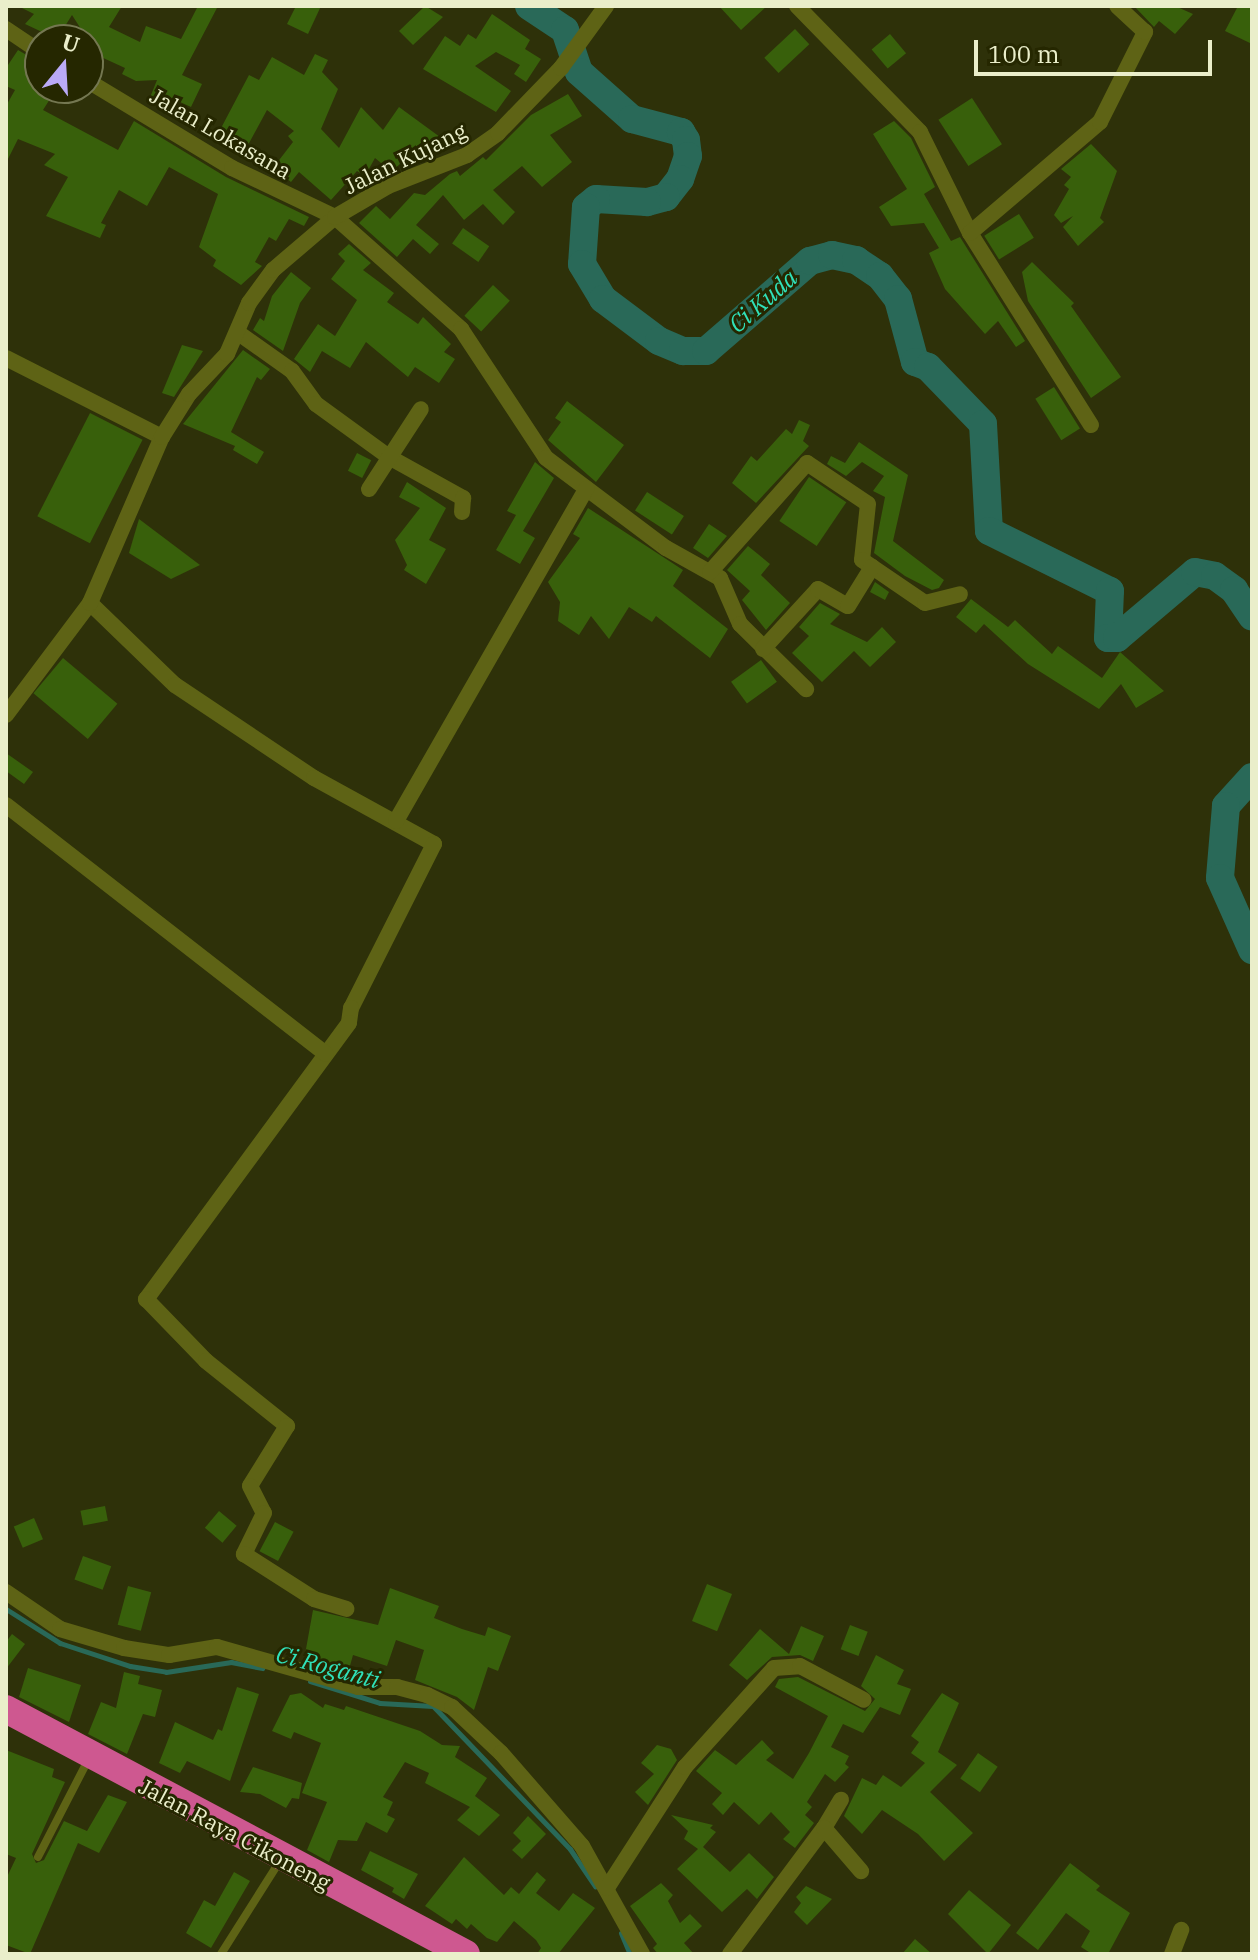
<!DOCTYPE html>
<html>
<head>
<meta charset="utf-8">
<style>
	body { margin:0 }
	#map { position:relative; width:1258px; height:1960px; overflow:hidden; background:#2e3109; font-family:"IBM Plex Serif",serif }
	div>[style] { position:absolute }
	.stream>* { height:5px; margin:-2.5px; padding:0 2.5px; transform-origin:2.5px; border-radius:2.5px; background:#296958 }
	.river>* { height:28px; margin:-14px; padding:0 14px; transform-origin:14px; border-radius:14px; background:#296958 }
	.building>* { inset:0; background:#38600b; transform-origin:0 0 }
	.lane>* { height:8px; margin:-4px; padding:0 4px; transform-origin:4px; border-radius:4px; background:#5e6315 }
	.street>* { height:16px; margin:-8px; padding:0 8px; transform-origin:8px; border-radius:8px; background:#5e6315 }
	.highway>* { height:28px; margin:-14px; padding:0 14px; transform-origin:14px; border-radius:14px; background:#ce5890 }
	span { translate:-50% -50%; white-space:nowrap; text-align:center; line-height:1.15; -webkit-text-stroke:6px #252700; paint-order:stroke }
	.street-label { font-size:22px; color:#eaeeca }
	.water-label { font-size:24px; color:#30e1b9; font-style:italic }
	.frame { position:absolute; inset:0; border:8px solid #eaeeca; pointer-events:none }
	.north { position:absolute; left:24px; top:24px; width:80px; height:80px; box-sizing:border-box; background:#252700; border:2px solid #747751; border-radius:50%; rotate:18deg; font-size:22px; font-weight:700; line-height:32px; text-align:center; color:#eaeeca }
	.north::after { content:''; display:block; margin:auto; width:28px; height:36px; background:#baaaf7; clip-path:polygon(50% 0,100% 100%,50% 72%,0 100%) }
	.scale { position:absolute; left:974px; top:40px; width:238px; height:36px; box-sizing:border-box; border:4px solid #eaeeca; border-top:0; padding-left:10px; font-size:24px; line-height:28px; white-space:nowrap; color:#eaeeca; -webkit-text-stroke:6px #252700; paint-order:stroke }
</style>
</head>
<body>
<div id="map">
	<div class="stream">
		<i style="left:6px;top:1609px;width:64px;rotate:32.2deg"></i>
		<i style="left:60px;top:1643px;width:74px;rotate:18.2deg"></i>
		<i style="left:130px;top:1666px;width:36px;rotate:9deg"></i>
		<i style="left:166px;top:1672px;width:66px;rotate:-8.7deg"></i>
		<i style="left:231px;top:1662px;width:32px;rotate:11deg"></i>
		<i style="left:310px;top:1681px;width:73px;rotate:17.4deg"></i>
		<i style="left:380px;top:1703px;width:53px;rotate:3.2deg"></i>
		<i style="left:433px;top:1706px;width:198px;rotate:46.2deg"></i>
		<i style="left:570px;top:1849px;width:45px;rotate:56deg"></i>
		<i style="left:621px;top:1933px;width:23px;rotate:67deg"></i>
	</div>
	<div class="river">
		<i style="left:529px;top:6px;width:43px;rotate:33.7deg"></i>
		<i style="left:565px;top:30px;width:44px;rotate:71.6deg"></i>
		<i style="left:579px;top:72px;width:71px;rotate:41.6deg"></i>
		<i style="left:632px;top:119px;width:51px;rotate:14.9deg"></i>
		<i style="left:681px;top:132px;width:9px;rotate:58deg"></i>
		<i style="left:686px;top:140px;width:16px;rotate:83deg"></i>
		<i style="left:688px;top:156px;width:24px;rotate:109deg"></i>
		<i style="left:680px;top:179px;width:23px;rotate:128deg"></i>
		<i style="left:666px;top:197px;width:20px;rotate:165deg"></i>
		<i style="left:647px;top:202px;width:51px;rotate:-176.6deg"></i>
		<i style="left:596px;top:199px;width:13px;rotate:141deg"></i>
		<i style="left:586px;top:207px;width:57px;rotate:94deg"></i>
		<i style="left:582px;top:264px;width:41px;rotate:59deg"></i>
		<i style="left:603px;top:299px;width:70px;rotate:36.9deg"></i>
		<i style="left:659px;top:341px;width:26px;rotate:23deg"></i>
		<i style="left:683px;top:351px;width:23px"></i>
		<i style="left:706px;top:351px;width:138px;rotate:-40.9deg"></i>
		<i style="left:810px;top:261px;width:23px;rotate:-15deg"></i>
		<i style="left:832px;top:255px;width:25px;rotate:12deg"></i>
		<i style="left:856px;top:260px;width:29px;rotate:34deg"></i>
		<i style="left:880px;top:276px;width:29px;rotate:52deg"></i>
		<i style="left:898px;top:299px;width:65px;rotate:74.9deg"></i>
		<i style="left:915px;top:362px;width:14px;rotate:21deg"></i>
		<i style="left:928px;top:367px;width:79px;rotate:46deg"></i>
		<i style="left:983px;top:424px;width:107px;rotate:86.8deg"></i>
		<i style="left:989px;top:531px;width:135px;rotate:26.4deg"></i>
		<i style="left:1110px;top:591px;width:47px;rotate:92.4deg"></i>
		<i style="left:1108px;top:638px;width:9px"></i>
		<i style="left:1117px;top:638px;width:102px;rotate:-40.2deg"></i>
		<i style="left:1195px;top:572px;width:20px;rotate:11deg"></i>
		<i style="left:1215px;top:576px;width:24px;rotate:36deg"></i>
		<i style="left:1234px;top:590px;width:32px;rotate:56deg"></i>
		<i style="left:1252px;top:777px;width:39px;rotate:132deg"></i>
		<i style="left:1226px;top:806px;width:72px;rotate:94.8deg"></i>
		<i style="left:1220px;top:878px;width:79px;rotate:66deg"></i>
	</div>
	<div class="building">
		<i style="clip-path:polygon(18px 6px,122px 6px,109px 27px,140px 42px,146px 26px,181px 39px,198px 6px,218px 6px,182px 75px,202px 84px,191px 107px,169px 97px,165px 107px,149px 100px,157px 80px,136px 81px,122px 74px,125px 68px,88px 51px,88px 40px,72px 15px,57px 39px,25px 24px,34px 14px)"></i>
		<i style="clip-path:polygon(296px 6px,321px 6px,308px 34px,287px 24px)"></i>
		<i style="clip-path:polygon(425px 6px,443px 17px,413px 45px,399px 31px)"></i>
		<i style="clip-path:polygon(719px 6px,767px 6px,741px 30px)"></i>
		<i style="clip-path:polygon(1134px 6px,1175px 6px,1193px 14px,1175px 34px,1159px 21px,1154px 27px)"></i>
		<i style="clip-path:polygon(1238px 6px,1252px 6px,1252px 44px,1225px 31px)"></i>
		<i style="clip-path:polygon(492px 14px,530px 40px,525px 49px,541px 59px,526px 82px,514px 74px,520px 65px,496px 52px,475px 66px,511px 91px,496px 112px,423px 69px,445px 36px,460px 46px,468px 34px,476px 39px)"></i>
		<i style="left:795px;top:29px;width:21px;height:42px;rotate:47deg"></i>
		<i style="left:890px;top:34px;width:25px;height:24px;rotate:50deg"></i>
		<i style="clip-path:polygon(18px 50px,40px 63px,40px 88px,57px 88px,43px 110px,118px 150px,134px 121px,226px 177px,309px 217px,304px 226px,289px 219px,276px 241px,269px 237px,255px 262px,262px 266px,241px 285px,213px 266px,216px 260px,199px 247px,218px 194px,169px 167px,147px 206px,119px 190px,101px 223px,106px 225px,100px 238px,46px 216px,68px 177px,44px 165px,55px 154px,18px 139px,6px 163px,6px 106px,15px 90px,6px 86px,6px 68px)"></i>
		<i style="clip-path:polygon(315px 54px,328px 60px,322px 72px,338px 89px,321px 129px,339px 148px,361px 107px,383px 130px,399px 107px,440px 137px,428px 153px,418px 145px,392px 172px,375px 158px,365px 176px,357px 171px,331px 200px,299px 172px,291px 182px,273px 168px,293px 142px,288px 136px,294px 131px,267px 110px,248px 145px,220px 130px,249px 75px,259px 80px,272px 57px,304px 75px)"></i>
		<i style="clip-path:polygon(568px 94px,582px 116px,550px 135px,572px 162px,542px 187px,522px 166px,493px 190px,515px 212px,503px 225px,483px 204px,464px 220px,443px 195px,416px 225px,439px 244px,430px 254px,413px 239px,397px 257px,359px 223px,376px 206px,390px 219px,414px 193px,425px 195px,450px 174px,457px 171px,460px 176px,483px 157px,486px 160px,531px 115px)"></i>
		<i style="left:972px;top:98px;width:55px;height:40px;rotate:57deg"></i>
		<i style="clip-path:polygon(894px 121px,911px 138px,935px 187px,924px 194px,951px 241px,960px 237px,1025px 341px,1016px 347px,998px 321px,985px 334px,945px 289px,929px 253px,939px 248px,924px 223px,891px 226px,879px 207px,907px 189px,873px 134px)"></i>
		<i style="clip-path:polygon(1091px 144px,1117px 171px,1100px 218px,1104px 222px,1078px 246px,1063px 227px,1073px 216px,1061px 223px,1054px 215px,1069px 189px,1064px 185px,1071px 177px,1061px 169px)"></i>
		<i style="left:1019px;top:214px;width:28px;height:41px;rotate:58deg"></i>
		<i style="left:463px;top:228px;width:32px;height:19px;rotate:35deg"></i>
		<i style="clip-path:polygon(349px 244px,371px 263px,363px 270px,394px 293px,387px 302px,418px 324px,423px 317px,451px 344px,444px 352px,455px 359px,439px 383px,415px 367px,408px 377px,366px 342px,350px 368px,322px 351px,310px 372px,294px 359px,318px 324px,335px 336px,357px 300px,331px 279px,345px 261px,338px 254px)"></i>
		<i style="clip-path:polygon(1032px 262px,1074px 303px,1071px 306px,1121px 377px,1091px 398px,1028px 301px,1022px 272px)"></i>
		<i style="clip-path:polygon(291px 272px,311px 288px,300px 303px,283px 351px,253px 330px,260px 318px,264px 321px,272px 296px)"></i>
		<i style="left:493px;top:285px;width:23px;height:42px;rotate:43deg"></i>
		<i style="clip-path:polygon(182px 345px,203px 351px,174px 397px,162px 393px)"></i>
		<i style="clip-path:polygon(243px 350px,270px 369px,261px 380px,257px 377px,231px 432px,264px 452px,257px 464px,233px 450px,235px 446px,183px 424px)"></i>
		<i style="left:1054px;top:387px;width:49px;height:22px;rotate:58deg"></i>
		<i style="clip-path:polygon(567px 401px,624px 445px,596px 482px,548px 440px,561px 422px,555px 418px)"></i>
		<i style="left:90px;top:413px;width:59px;height:116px;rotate:27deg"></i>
		<i style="clip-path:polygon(799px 420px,810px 425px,803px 441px,809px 446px,756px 503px,732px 483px,751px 456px,757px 461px,786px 429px,792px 434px)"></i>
		<i style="clip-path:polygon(859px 442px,908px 475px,893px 541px,944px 580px,939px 588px,932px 590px,905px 576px,874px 553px,885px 497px,873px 491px,884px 476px,862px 462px,846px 476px,827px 464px,831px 456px,845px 463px)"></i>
		<i style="left:357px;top:453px;width:16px;height:20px;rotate:27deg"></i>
		<i style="clip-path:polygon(535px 462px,554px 478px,523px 531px,535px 538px,520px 564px,496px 550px,516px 515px,507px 511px)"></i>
		<i style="left:809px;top:477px;width:45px;height:53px;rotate:34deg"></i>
		<i style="clip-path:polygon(407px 482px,446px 508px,429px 540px,446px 549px,426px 584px,404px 570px,407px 565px,395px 540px,420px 508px,399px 497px)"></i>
		<i style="left:647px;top:492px;width:44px;height:22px;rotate:33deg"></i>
		<i style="clip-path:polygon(588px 508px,683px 570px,673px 586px,728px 629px,710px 658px,656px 616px,652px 622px,629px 607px,609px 639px,591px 616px,579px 635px,558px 621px,560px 602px,548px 582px,580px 538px,573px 534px)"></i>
		<i style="clip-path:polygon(139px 519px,200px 565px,171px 579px,129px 553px)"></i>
		<i style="clip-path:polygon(709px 524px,727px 536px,708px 558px,693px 548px)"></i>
		<i style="clip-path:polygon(748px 546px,770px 564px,761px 575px,790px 603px,766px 630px,742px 600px,750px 591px,727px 570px)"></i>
		<i style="clip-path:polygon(875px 582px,889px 592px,885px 600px,870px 592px)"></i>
		<i style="clip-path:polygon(971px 599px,1008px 627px,1015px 620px,1052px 654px,1058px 646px,1102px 678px,1120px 652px,1164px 691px,1136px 708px,1121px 684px,1099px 709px,1028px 664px,984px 624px,976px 633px,956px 617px)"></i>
		<i style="clip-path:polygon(820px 603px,840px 614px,830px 624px,867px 642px,882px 627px,896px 642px,870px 667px,854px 651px,822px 682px,792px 653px,809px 636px,799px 627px)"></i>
		<i style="left:63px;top:658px;width:71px;height:46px;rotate:40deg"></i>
		<i style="left:761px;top:660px;width:27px;height:37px;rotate:54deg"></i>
		<i style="clip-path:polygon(6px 753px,33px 772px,24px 784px,6px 771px)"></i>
		<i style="left:105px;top:1506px;width:15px;height:25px;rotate:79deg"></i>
		<i style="left:219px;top:1511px;width:23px;height:22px;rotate:40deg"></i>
		<i style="left:34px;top:1518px;width:23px;height:22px;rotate:67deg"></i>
		<i style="left:275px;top:1522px;width:21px;height:33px;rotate:28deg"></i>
		<i style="left:83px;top:1556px;width:30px;height:25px;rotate:20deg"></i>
		<i style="left:707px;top:1584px;width:27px;height:40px;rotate:22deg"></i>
		<i style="left:128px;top:1586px;width:24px;height:40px;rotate:15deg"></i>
		<i style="clip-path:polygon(390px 1588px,439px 1606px,434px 1618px,462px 1629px,485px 1636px,488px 1627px,511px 1636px,498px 1671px,488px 1667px,474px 1710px,457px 1697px,415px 1680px,424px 1650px,396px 1640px,387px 1666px,353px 1655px,348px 1673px,304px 1660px,313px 1610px,378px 1625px)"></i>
		<i style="left:850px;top:1625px;width:19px;height:26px;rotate:21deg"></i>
		<i style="clip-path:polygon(801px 1626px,824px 1636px,813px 1661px,800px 1655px,772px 1657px,747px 1680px,729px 1665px,760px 1629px,789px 1654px)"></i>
		<i style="clip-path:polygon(12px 1634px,25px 1644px,6px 1669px,6px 1642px)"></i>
		<i style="clip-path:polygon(876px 1655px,904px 1670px,897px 1684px,911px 1689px,900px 1715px,880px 1707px,863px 1733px,843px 1724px,831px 1747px,849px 1756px,845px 1764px,849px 1767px,835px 1782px,825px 1774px,807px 1802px,812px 1807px,805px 1815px,814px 1823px,795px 1848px,783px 1839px,790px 1832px,771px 1812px,759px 1825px,734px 1802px,723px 1815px,712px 1804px,722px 1793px,696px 1771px,715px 1750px,736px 1765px,762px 1740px,774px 1753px,766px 1760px,793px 1779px,809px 1753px,828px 1716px,775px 1687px,779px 1679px,798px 1677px,865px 1711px,875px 1699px,861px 1686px)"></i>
		<i style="clip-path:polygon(28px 1668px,81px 1685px,69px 1722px,19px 1697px)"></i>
		<i style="clip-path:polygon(124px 1672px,140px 1676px,138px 1684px,162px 1690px,155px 1717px,143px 1714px,127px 1754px,88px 1734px,101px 1702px,116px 1708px)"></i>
		<i style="clip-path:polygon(237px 1687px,259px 1694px,230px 1781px,187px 1761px,180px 1773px,159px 1763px,175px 1722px,213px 1740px,218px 1729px,222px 1731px)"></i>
		<i style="clip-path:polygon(301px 1693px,323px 1708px,325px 1704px,344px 1710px,346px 1706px,420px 1731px,442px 1745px,460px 1746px,455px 1757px,487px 1778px,475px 1796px,500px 1815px,479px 1836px,457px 1820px,470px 1807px,425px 1783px,429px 1773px,405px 1762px,383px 1797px,393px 1802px,387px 1815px,395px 1819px,387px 1833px,366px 1822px,357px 1841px,338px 1840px,329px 1862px,307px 1850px,327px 1802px,302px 1793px,321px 1743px,294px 1732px,291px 1739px,272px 1731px,290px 1695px)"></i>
		<i style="clip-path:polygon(942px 1693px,959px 1703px,938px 1752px,957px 1765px,930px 1792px,973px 1833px,944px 1861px,918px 1834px,882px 1810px,862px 1834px,844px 1816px,862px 1778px,876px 1785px,883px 1775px,901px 1787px,925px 1763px,911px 1753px,919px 1742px,911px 1736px)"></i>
		<i style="clip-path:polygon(657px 1745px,671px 1749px,677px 1760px,648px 1805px,635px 1792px,654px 1774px,641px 1763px)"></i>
		<i style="clip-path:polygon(6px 1750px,54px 1769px,52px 1777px,65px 1782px,32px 1854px,36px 1863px,44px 1860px,64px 1821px,87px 1831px,108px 1795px,127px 1802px,99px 1853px,78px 1843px,30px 1954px,6px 1945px,6px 1879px,16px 1858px,6px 1854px)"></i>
		<i style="left:978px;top:1753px;width:24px;height:31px;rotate:35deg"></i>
		<i style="clip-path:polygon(253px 1767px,302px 1783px,299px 1799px,292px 1798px,286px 1808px,260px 1794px,240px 1792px)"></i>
		<i style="clip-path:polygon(671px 1815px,713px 1825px,710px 1828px,716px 1832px,703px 1847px,730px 1872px,749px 1853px,768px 1871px,774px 1877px,757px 1899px,747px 1889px,722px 1912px,677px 1869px,698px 1849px,684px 1839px,688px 1831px)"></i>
		<i style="clip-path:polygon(528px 1816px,546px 1834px,522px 1859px,512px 1850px,521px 1841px,513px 1833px)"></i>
		<i style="clip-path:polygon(370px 1851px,418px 1874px,404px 1899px,392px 1892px,394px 1888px,361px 1870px)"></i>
		<i style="clip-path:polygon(464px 1857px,504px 1895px,511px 1887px,519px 1894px,537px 1872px,546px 1880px,536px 1893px,559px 1911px,573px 1893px,595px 1908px,558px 1954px,537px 1954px,541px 1948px,536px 1940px,514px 1921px,497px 1942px,487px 1938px,471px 1924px,467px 1929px,456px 1919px,452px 1924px,425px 1906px)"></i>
		<i style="clip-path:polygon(1070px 1863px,1100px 1886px,1096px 1890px,1130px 1913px,1108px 1954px,1092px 1954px,1081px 1947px,1090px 1931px,1066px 1913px,1038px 1950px,1016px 1933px)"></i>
		<i style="clip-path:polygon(234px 1872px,250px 1881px,211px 1948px,186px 1933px,204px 1900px,215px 1906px)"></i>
		<i style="clip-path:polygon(661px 1883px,673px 1895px,668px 1901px,680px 1923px,690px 1914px,702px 1926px,684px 1943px,694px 1954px,658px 1954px,653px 1948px,657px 1944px,630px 1906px)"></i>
		<i style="clip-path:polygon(806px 1886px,832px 1899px,807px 1925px,794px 1912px,801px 1903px,796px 1897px)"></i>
		<i style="clip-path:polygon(969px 1890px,1011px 1925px,988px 1954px,948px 1914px)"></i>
		<i style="clip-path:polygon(915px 1939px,932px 1954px,902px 1954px)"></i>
	</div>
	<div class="lane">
		<i style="left:38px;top:1857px;width:111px;rotate:-62.7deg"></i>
		<i style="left:221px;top:1954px;width:112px;rotate:-57.7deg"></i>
	</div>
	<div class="street">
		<i style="left:797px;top:6px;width:176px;rotate:45.7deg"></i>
		<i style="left:920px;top:132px;width:113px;rotate:63.7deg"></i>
		<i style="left:970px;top:233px;width:227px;rotate:57.8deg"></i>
		<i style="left:6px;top:29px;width:41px;rotate:34.1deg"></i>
		<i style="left:88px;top:81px;width:168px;rotate:31.1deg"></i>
		<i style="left:232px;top:168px;width:114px;rotate:25.4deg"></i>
		<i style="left:335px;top:217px;width:169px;rotate:41.6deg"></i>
		<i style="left:461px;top:329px;width:154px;rotate:56.6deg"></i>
		<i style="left:546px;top:458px;width:150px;rotate:36.9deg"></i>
		<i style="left:666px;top:548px;width:62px;rotate:29.1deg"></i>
		<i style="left:720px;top:578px;width:50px;rotate:66.5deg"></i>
		<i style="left:740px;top:624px;width:93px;rotate:44.6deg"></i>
		<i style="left:970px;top:233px;width:171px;rotate:-40.5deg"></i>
		<i style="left:1100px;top:122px;width:101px;rotate:-63.4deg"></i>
		<i style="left:1145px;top:32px;width:38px;rotate:-137deg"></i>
		<i style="left:237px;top:332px;width:67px;rotate:35.3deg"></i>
		<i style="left:292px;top:371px;width:41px;rotate:54deg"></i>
		<i style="left:316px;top:404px;width:90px;rotate:36deg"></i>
		<i style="left:389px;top:457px;width:85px;rotate:29deg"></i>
		<i style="left:463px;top:498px;width:14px;rotate:94deg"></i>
		<i style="left:6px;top:358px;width:175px;rotate:26.9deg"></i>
		<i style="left:369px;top:489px;width:95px;rotate:-57deg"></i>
		<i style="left:710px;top:572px;width:146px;rotate:-48.3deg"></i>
		<i style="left:807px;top:463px;width:73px;rotate:33.9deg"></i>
		<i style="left:868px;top:504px;width:56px;rotate:96.1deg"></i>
		<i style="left:862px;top:560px;width:76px;rotate:34.3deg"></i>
		<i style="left:925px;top:603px;width:36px;rotate:-14deg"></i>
		<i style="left:90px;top:603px;width:118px;rotate:44deg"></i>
		<i style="left:175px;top:685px;width:167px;rotate:33.8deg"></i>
		<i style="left:314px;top:778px;width:137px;rotate:28.8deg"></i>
		<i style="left:434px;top:844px;width:184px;rotate:116.8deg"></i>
		<i style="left:351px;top:1008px;width:15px;rotate:98deg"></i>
		<i style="left:349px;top:1023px;width:343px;rotate:126.3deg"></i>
		<i style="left:146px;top:1299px;width:86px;rotate:45.9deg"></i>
		<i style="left:206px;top:1361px;width:104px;rotate:38.7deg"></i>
		<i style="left:287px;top:1426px;width:70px;rotate:121.7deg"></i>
		<i style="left:250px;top:1486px;width:30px;rotate:63deg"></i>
		<i style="left:264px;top:1513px;width:46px;rotate:116deg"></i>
		<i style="left:244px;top:1554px;width:83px;rotate:32.7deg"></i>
		<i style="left:314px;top:1599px;width:34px;rotate:17deg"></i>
		<i style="left:763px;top:649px;width:81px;rotate:-47.5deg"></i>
		<i style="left:818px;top:589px;width:34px;rotate:30deg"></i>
		<i style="left:848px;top:606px;width:46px;rotate:-58.4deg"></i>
		<i style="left:6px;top:715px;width:140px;rotate:-53.1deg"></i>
		<i style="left:90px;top:603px;width:181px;rotate:-66.6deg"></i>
		<i style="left:162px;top:437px;width:51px;rotate:-57.9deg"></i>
		<i style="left:189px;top:394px;width:55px;rotate:-46.5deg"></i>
		<i style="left:227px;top:354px;width:56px;rotate:-66.7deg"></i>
		<i style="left:249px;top:303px;width:41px;rotate:-54deg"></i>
		<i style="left:273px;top:270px;width:82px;rotate:-40.5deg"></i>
		<i style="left:335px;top:217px;width:61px;rotate:-30.3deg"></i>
		<i style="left:388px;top:186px;width:85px;rotate:-21.4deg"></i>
		<i style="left:467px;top:155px;width:38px;rotate:-35deg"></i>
		<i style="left:498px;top:133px;width:91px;rotate:-45.9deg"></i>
		<i style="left:561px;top:68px;width:77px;rotate:-54deg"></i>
		<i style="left:6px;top:805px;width:405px;rotate:37.9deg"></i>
		<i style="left:396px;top:821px;width:383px;rotate:-60.2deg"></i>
		<i style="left:6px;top:1592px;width:65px;rotate:34.4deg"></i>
		<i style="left:60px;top:1629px;width:67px;rotate:16.5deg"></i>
		<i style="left:124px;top:1648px;width:46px;rotate:8.8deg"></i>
		<i style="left:169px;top:1655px;width:49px;rotate:-9.5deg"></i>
		<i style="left:217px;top:1647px;width:147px;rotate:15.8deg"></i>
		<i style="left:358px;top:1687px;width:39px"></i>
		<i style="left:397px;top:1687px;width:31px;rotate:15deg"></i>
		<i style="left:427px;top:1695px;width:28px;rotate:26deg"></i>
		<i style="left:452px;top:1707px;width:67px;rotate:43.2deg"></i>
		<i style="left:501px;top:1753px;width:123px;rotate:48.9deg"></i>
		<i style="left:582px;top:1846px;width:124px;rotate:60.9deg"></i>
		<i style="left:824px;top:1828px;width:33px;rotate:-59deg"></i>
		<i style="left:607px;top:1888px;width:144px;rotate:-57.2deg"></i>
		<i style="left:685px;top:1767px;width:133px;rotate:-48deg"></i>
		<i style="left:774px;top:1668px;width:26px;rotate:-4deg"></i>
		<i style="left:800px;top:1666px;width:72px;rotate:28deg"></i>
		<i style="left:730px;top:1954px;width:157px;rotate:-53.3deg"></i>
		<i style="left:824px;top:1828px;width:57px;rotate:49.3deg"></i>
		<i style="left:1172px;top:1954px;width:26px;rotate:-69deg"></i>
	</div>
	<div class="highway">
		<i style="left:6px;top:1709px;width:521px;rotate:28.04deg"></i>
	</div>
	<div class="street-label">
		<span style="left:221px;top:133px;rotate:30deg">Jalan Lokasana</span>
		<span style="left:405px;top:158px;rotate:-26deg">Jalan Kujang</span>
		<span style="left:235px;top:1834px;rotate:28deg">Jalan Raya Cikoneng</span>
	</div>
	<div class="water-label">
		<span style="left:763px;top:301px;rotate:-41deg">Ci Kuda</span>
		<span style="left:328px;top:1667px;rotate:15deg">Ci Roganti</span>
	</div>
	<div class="frame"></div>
	<div class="north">U</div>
	<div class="scale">100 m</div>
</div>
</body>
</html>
